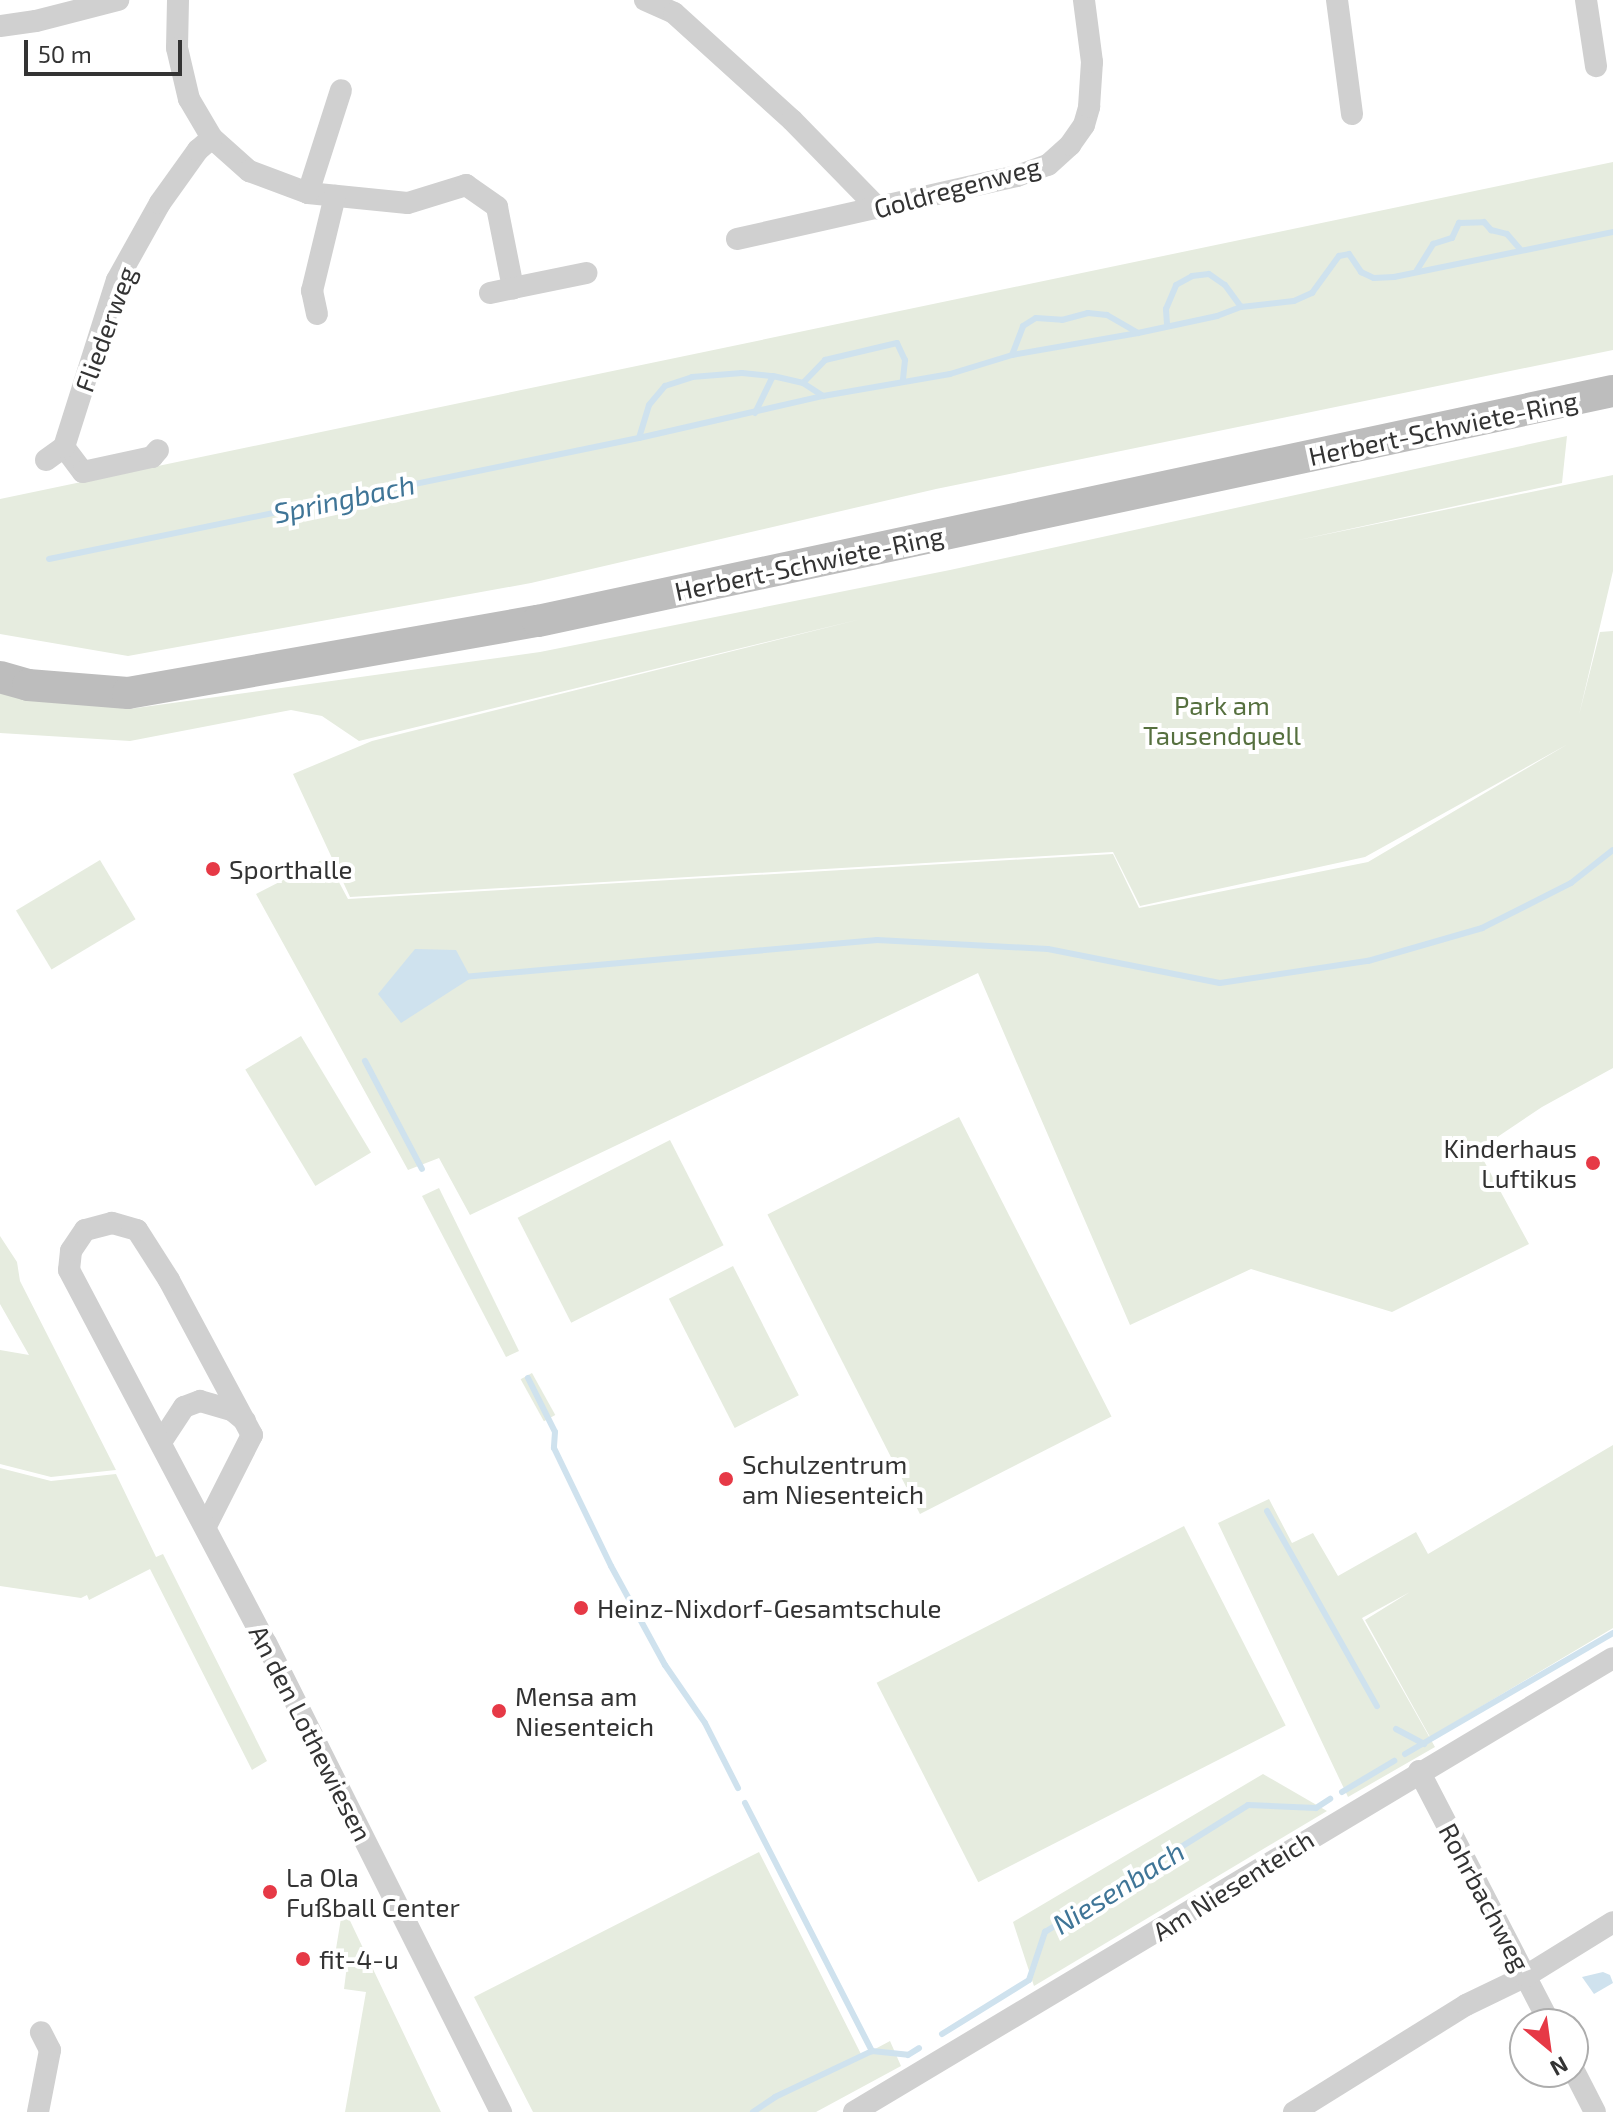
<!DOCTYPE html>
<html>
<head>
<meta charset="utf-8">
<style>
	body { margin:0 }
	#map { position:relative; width:1613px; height:2112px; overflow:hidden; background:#fff; font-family:"Exo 2",sans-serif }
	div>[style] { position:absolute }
	.green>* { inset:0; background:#e6ecdf; transform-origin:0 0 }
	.water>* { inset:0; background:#cfe2ee }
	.stream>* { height:6px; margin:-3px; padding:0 3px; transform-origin:3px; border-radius:3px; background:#cfe2ee }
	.minor>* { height:22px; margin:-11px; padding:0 11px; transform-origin:11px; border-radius:11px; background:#d0d0d0 }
	.secondary>* { height:32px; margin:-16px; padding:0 16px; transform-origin:16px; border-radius:16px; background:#bdbdbd }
	.dots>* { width:22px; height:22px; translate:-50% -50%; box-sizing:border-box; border:4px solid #fff; border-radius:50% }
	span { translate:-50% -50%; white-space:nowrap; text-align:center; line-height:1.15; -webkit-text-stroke:8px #fff; paint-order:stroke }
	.street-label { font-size:26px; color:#333 }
	.park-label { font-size:26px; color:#56703f }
	.poi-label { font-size:26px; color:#333 }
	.left { translate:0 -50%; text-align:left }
	.right { translate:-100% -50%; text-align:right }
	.water-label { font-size:28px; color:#3f7597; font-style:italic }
	.north { position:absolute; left:1509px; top:2008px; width:80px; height:80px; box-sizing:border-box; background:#fff; border:2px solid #adadad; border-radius:50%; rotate:151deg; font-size:22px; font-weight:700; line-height:32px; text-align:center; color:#333 }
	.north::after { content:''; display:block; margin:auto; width:28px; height:36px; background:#e63946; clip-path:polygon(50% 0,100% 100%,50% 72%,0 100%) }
	.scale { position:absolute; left:24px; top:40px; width:158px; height:36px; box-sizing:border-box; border:4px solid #333; border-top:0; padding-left:10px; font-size:24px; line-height:28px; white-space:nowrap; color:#333; -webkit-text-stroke:6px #fff; paint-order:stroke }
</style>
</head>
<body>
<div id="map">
	<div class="green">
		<i style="clip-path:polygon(1613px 162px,1613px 350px,936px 489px,531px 583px,128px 656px,0 634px,0 499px)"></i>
		<i style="clip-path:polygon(1567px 436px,1562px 483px,1294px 541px,1613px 475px,1613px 571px,1579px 715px,1600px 632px,1613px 631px,1613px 1068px,1542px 1107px,1478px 1150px,1529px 1244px,1392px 1312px,1251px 1269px,1130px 1325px,978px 973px,470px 1215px,439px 1158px,408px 1170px,256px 894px,326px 858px,348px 899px,1113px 854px,1139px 908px,1368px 862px,1568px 744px,1365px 857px,1140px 906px,1113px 852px,350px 897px,293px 774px,372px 741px,861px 619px,359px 741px,322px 716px,291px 710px,130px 741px,0 733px,0 693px,129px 709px,540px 652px,950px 570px)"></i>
		<i style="left:100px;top:860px;width:69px;height:98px;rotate:59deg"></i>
		<i style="left:301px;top:1036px;width:136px;height:65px;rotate:59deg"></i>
		<i style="left:959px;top:1117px;width:336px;height:215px;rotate:63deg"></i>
		<i style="left:670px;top:1140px;width:118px;height:171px;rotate:63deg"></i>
		<i style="clip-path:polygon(439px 1188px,519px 1351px,506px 1357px,422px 1196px)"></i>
		<i style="clip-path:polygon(0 1236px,17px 1262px,20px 1281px,116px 1470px,51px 1477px,0 1464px,0 1350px,29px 1355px,0 1304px)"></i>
		<i style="left:733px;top:1266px;width:145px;height:72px;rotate:63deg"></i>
		<i style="left:532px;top:1373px;width:48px;height:13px;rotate:61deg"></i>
		<i style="clip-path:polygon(1613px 1445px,1613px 1628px,1430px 1737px,1365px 1620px,1410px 1592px,1362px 1618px,1435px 1747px,1348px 1797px,1218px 1523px,1269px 1499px,1292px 1543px,1313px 1533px,1338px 1576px,1416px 1532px,1428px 1554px)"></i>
		<i style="clip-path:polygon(0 1468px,51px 1481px,116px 1474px,156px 1557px,163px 1554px,267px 1761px,252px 1770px,150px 1569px,89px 1600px,87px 1595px,81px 1598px,0 1586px)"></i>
		<i style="left:1184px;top:1526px;width:224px;height:345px;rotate:63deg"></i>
		<i style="clip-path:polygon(1263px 1774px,1327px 1811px,1034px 1986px,1013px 1922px)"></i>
		<i style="clip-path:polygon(759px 1852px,862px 2056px,890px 2041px,901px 2066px,816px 2112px,533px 2112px,474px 1997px)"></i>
		<i style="clip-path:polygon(343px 1906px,441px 2112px,345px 2112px,366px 1992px,344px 1989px,348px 1957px,335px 1955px)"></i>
	</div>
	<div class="water">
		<i style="clip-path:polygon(415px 949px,456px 950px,471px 978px,401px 1023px,378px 994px)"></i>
		<i style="clip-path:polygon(1603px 1972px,1610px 1975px,1613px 1983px,1594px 1994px,1582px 1977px)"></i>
	</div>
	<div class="stream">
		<i style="left:1417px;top:270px;width:31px;rotate:-58deg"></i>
		<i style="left:1433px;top:244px;width:20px;rotate:-18deg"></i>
		<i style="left:1452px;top:238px;width:17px;rotate:-65deg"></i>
		<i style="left:1459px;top:223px;width:25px;rotate:-2deg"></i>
		<i style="left:1484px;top:222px;width:11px;rotate:49deg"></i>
		<i style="left:1491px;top:230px;width:16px;rotate:14deg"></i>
		<i style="left:1507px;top:234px;width:20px;rotate:49deg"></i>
		<i style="left:1167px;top:324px;width:15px;rotate:-94deg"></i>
		<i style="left:1166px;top:309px;width:26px;rotate:-67deg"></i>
		<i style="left:1176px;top:285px;width:18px;rotate:-29deg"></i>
		<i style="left:1192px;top:276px;width:17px;rotate:-7deg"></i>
		<i style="left:1209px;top:274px;width:19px;rotate:35deg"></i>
		<i style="left:1225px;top:285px;width:27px;rotate:54deg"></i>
		<i style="left:1012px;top:355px;width:128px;rotate:-9.9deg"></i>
		<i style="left:803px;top:383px;width:32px;rotate:-46deg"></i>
		<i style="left:825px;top:360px;width:74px;rotate:-13.3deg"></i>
		<i style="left:897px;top:343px;width:19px;rotate:65deg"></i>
		<i style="left:905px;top:360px;width:20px;rotate:96deg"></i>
		<i style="left:755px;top:413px;width:41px;rotate:-64.1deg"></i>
		<i style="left:639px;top:438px;width:189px;rotate:-12.9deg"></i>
		<i style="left:823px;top:396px;width:129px;rotate:-9.8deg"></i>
		<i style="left:950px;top:374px;width:65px;rotate:-17deg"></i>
		<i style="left:1012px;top:355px;width:31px;rotate:-69deg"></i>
		<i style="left:1023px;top:326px;width:15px;rotate:-32deg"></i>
		<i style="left:1036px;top:318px;width:26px;rotate:4deg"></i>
		<i style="left:1062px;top:320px;width:27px;rotate:-15deg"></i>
		<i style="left:1088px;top:313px;width:19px;rotate:6deg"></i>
		<i style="left:1107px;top:315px;width:36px;rotate:30deg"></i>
		<i style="left:1138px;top:333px;width:81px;rotate:-12.1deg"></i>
		<i style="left:1217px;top:316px;width:26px;rotate:-21deg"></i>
		<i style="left:1241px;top:307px;width:53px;rotate:-6.5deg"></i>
		<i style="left:1294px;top:301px;width:20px;rotate:-24deg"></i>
		<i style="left:1312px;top:293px;width:46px;rotate:-53.9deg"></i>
		<i style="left:1339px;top:256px;width:10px;rotate:-11deg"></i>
		<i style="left:1349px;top:254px;width:22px;rotate:56deg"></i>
		<i style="left:1361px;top:272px;width:14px;rotate:25deg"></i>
		<i style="left:1374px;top:278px;width:20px;rotate:-3deg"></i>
		<i style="left:1394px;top:277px;width:224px;rotate:-11.6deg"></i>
		<i style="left:49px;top:559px;width:602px;rotate:-11.59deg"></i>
		<i style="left:639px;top:438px;width:34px;rotate:-73deg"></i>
		<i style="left:649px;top:405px;width:25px;rotate:-50deg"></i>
		<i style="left:665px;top:386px;width:28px;rotate:-18deg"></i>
		<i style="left:692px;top:377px;width:50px;rotate:-4.6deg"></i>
		<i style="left:742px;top:373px;width:31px;rotate:6deg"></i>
		<i style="left:773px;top:376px;width:31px;rotate:13deg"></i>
		<i style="left:803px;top:383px;width:24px;rotate:33deg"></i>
		<i style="left:463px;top:977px;width:416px;rotate:-5.1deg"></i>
		<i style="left:877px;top:940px;width:171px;rotate:3deg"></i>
		<i style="left:1048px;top:949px;width:175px;rotate:11.2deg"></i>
		<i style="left:1220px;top:983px;width:150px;rotate:-8.5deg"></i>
		<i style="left:1368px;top:961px;width:119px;rotate:-16.1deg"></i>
		<i style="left:1482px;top:928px;width:100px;rotate:-26.8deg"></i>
		<i style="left:1571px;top:883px;width:53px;rotate:-38.2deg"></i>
		<i style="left:365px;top:1061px;width:122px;rotate:62.2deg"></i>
		<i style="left:528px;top:1378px;width:60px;rotate:63.4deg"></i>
		<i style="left:555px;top:1432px;width:16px;rotate:94deg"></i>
		<i style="left:554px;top:1448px;width:131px;rotate:64.2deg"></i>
		<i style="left:611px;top:1566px;width:113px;rotate:61.4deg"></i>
		<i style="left:665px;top:1665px;width:70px;rotate:55.4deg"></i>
		<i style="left:705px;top:1723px;width:73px;rotate:63.1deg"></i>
		<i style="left:1267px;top:1511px;width:224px;rotate:60.6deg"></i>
		<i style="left:1396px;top:1729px;width:32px;rotate:28deg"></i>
		<i style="left:1405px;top:1754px;width:241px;rotate:-30.2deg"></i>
		<i style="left:1342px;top:1792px;width:61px;rotate:-30.8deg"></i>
		<i style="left:745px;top:1803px;width:279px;rotate:62.9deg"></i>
		<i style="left:942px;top:2034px;width:102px;rotate:-31.8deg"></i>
		<i style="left:1029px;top:1980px;width:51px;rotate:-71.6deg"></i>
		<i style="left:1045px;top:1932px;width:239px;rotate:-32deg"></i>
		<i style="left:1248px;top:1805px;width:68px;rotate:2.5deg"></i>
		<i style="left:1316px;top:1808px;width:17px;rotate:-33deg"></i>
		<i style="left:753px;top:2112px;width:27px;rotate:-34deg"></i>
		<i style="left:775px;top:2097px;width:107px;rotate:-25.4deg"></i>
		<i style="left:872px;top:2051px;width:36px;rotate:6deg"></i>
		<i style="left:908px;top:2055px;width:13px;rotate:-32deg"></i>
	</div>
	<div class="minor">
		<i style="left:178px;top:0;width:48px;rotate:91.2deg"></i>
		<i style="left:177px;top:48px;width:52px;rotate:76.8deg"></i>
		<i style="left:189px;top:99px;width:45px;rotate:59.5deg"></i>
		<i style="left:212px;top:138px;width:50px;rotate:41.7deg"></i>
		<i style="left:249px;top:171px;width:63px;rotate:20.4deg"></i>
		<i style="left:308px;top:193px;width:100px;rotate:5.7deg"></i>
		<i style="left:408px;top:203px;width:61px;rotate:-17.2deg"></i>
		<i style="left:466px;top:185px;width:38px;rotate:35deg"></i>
		<i style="left:497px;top:207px;width:83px;rotate:78.8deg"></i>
		<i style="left:513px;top:288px;width:75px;rotate:-11.6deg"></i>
		<i style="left:645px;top:0;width:32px;rotate:24deg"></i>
		<i style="left:674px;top:13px;width:159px;rotate:42.2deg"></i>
		<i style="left:792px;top:120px;width:124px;rotate:45.7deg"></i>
		<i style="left:1337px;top:0;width:115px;rotate:82.5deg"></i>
		<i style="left:1586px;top:0;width:67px;rotate:81.4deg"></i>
		<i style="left:0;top:26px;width:36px;rotate:-8deg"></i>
		<i style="left:36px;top:21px;width:85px;rotate:-14.4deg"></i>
		<i style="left:308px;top:193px;width:108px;rotate:-72.2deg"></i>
		<i style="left:737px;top:239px;width:287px;rotate:-12.7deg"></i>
		<i style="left:1017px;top:176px;width:33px;rotate:-20deg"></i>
		<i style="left:1048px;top:165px;width:30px;rotate:-42deg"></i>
		<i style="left:1070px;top:145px;width:24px;rotate:-55deg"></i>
		<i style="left:1084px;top:125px;width:19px;rotate:-74deg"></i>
		<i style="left:1089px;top:107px;width:45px;rotate:-86.2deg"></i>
		<i style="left:1092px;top:62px;width:63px;rotate:-97.4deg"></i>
		<i style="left:490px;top:293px;width:24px;rotate:-12deg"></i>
		<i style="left:317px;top:314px;width:24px;rotate:-102deg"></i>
		<i style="left:312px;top:291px;width:98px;rotate:-76.4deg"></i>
		<i style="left:64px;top:447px;width:31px;rotate:53deg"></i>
		<i style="left:83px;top:472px;width:71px;rotate:-12.3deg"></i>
		<i style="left:152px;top:457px;width:9px;rotate:-49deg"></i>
		<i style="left:46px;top:460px;width:22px;rotate:-36deg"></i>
		<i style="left:64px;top:447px;width:175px;rotate:-72.4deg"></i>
		<i style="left:117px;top:280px;width:88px;rotate:-60.8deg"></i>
		<i style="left:160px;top:203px;width:65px;rotate:-54.4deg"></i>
		<i style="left:198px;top:150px;width:18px;rotate:-41deg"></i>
		<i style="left:161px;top:1442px;width:42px;rotate:-56.7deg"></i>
		<i style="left:184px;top:1407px;width:17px;rotate:-21deg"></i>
		<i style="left:200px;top:1401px;width:33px;rotate:16deg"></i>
		<i style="left:232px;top:1410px;width:17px;rotate:40deg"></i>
		<i style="left:206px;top:1526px;width:102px;rotate:-63.2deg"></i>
		<i style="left:252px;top:1435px;width:176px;rotate:-118.2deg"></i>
		<i style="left:169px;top:1280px;width:59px;rotate:-122.6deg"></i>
		<i style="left:137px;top:1230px;width:26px;rotate:-164deg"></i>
		<i style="left:112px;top:1223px;width:28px;rotate:165deg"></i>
		<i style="left:85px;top:1230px;width:25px;rotate:124deg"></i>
		<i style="left:71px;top:1251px;width:19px;rotate:96deg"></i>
		<i style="left:69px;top:1270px;width:422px;rotate:62.2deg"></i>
		<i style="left:266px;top:1643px;width:525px;rotate:63.39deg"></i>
		<i style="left:1419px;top:1771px;width:285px;rotate:62.6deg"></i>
		<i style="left:1573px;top:2069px;width:48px;rotate:62.9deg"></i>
		<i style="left:38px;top:2112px;width:63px;rotate:-79deg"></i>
		<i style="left:50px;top:2050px;width:20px;rotate:-117deg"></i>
		<i style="left:854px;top:2112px;width:884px;rotate:-30.89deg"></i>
		<i style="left:1294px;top:2112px;width:203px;rotate:-31.9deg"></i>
		<i style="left:1466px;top:2005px;width:67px;rotate:-25.8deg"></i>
		<i style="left:1526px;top:1976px;width:102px;rotate:-31.8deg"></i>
	</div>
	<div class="secondary">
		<i style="left:0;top:677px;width:29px;rotate:16deg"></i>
		<i style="left:28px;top:685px;width:100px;rotate:4.6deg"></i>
		<i style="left:128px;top:693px;width:416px;rotate:-10deg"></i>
		<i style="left:538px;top:621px;width:1099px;rotate:-12.08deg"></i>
	</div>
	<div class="dots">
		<i style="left:213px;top:869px;background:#e63946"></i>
		<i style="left:1593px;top:1163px;background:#e63946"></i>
		<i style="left:726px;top:1479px;background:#e63946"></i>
		<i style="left:581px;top:1608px;background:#e63946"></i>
		<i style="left:499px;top:1711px;background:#e63946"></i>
		<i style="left:270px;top:1892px;background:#e63946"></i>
		<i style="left:303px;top:1959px;background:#e63946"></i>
	</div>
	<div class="street-label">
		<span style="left:957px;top:187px;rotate:-15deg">Goldregenweg</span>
		<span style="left:105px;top:329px;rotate:-70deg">Fliederweg</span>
		<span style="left:1443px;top:428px;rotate:-12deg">Herbert-Schwiete-Ring</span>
		<span style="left:809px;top:563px;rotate:-12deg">Herbert-Schwiete-Ring</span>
		<span style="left:311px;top:1733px;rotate:63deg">An den Lothewiesen</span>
		<span style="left:1233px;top:1885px;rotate:-32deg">Am Niesenteich</span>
		<span style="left:1485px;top:1897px;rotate:62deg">Rohrbachweg</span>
	</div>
	<div class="park-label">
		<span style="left:1222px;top:720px">Park am<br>Tausendquell</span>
	</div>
	<div class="poi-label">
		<span class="left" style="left:229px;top:869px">Sporthalle</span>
		<span class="right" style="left:1577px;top:1163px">Kinderhaus<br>Luftikus</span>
		<span class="left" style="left:742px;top:1479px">Schulzentrum<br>am Niesenteich</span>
		<span class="left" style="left:597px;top:1608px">Heinz-Nixdorf-Gesamtschule</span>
		<span class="left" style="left:515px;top:1711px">Mensa am<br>Niesenteich</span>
		<span class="left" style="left:286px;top:1892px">La Ola<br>Fußball Center</span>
		<span class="left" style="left:319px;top:1959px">fit-4-u</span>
	</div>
	<div class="water-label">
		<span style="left:344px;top:498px;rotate:-12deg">Springbach</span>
		<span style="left:1118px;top:1887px;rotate:-32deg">Niesenbach</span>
	</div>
	<div class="north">N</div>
	<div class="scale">50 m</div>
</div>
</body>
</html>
